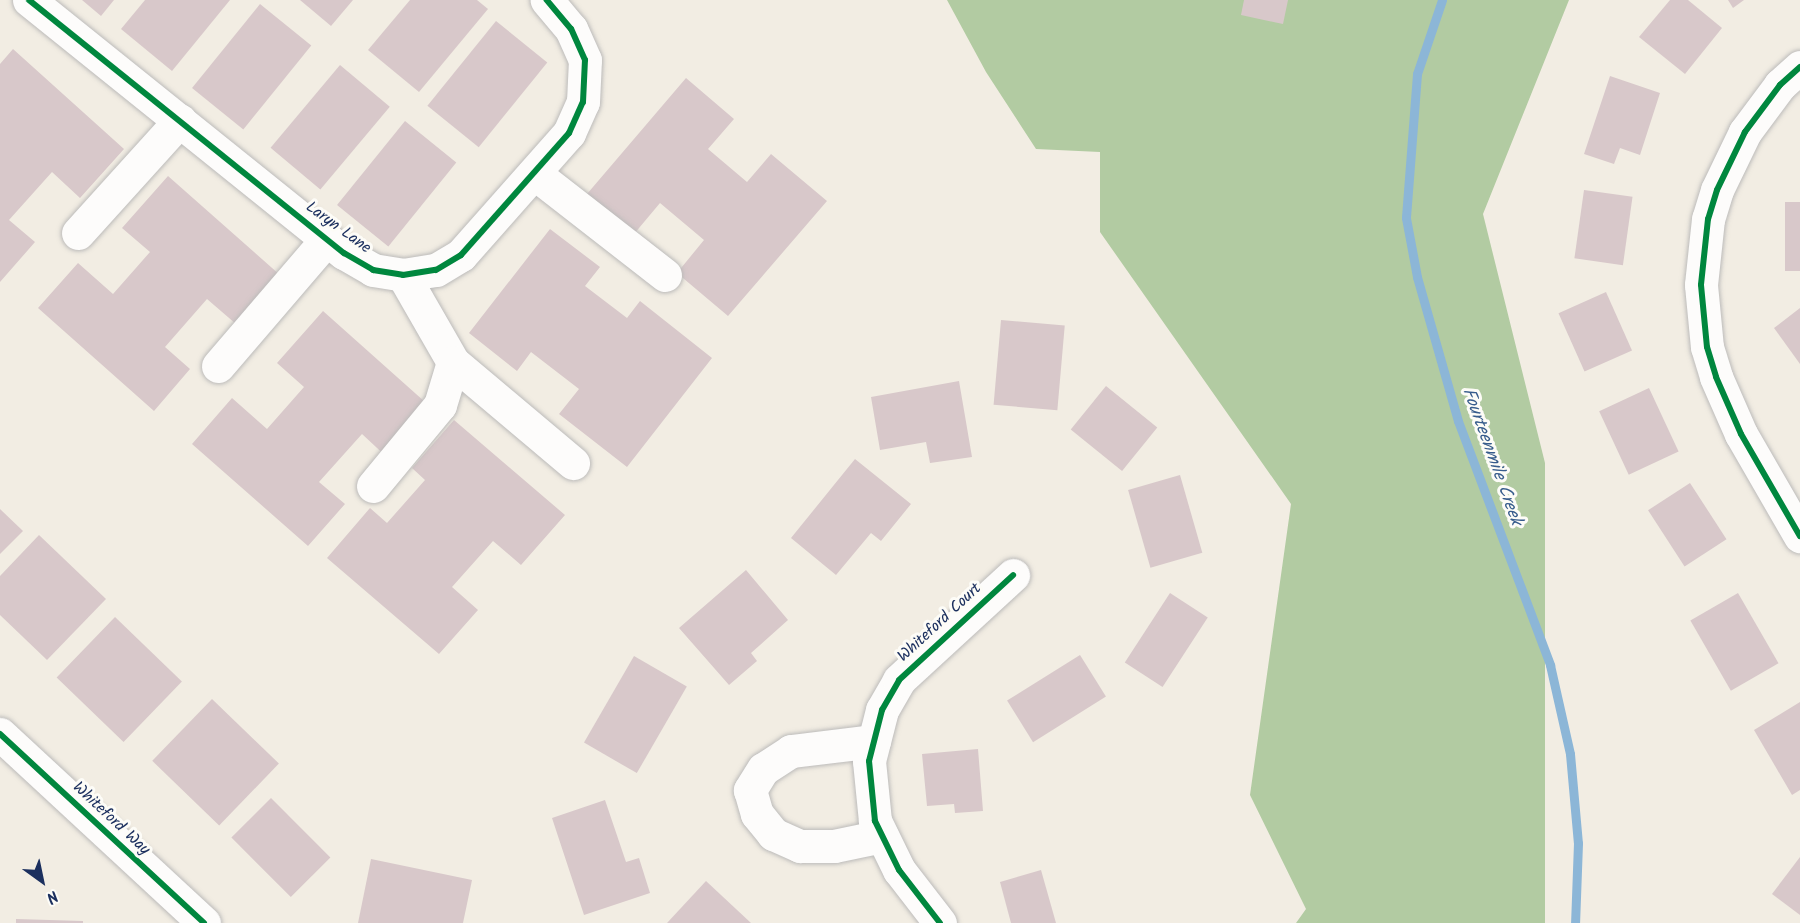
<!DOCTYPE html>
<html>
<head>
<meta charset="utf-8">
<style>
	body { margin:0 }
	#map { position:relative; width:1800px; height:923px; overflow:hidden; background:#f2ede3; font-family:Kalam,sans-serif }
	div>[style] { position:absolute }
	.forest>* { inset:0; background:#b2cba2 }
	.stream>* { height:9px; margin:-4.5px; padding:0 4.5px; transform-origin:4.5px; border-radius:4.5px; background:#8cb6d7 }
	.building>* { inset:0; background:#d8c8ca; transform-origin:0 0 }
	.roads { filter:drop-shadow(0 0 2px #bcbbba) drop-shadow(0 0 2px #bcbbba) }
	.minor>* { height:33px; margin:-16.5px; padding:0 16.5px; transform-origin:16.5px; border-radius:16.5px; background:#fdfcfb }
	.cycleway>* { height:6px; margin:-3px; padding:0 3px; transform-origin:3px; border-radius:3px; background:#00873e }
	span { translate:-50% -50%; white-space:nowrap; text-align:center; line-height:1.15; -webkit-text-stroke:6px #fdfcf7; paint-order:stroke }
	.street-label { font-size:16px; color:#1b2f5e }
	.water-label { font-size:18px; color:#375c8c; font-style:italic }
	.north { position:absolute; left:12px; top:851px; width:60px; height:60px; -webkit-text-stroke:4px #fdfcf7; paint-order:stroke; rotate:147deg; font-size:16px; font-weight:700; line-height:24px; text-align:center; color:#1b2f5e }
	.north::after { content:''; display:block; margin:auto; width:21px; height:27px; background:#1b2f5e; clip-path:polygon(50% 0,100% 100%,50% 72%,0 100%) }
</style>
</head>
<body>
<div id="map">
	<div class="forest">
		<i style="clip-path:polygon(947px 0,1569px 0,1483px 214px,1545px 463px,1545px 923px,1296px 923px,1306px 909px,1250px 795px,1291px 504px,1100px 232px,1100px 152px,1036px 149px,986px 72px)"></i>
	</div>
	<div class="stream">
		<i style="left:1442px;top:0;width:78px;rotate:108.7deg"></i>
		<i style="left:1417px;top:74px;width:144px;rotate:94.4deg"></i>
		<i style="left:1406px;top:218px;width:60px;rotate:79.4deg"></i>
		<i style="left:1417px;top:277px;width:150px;rotate:74.1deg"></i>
		<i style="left:1458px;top:421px;width:261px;rotate:69.3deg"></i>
		<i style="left:1550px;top:665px;width:91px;rotate:77.3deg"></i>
		<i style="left:1570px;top:754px;width:89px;rotate:84.9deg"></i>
		<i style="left:1578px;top:843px;width:80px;rotate:92.1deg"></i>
	</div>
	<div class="building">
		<i style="clip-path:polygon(82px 0,114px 0,101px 16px)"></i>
		<i style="clip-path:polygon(145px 0,230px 0,172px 71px,121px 29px)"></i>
		<i style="clip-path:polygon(300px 0,353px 0,331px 26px)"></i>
		<i style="clip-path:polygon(410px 0,477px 0,488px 9px,419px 92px,368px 50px)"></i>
		<i style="clip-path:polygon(1244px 0,1288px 0,1283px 24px,1241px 15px)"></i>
		<i style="clip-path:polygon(1670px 0,1688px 0,1722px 28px,1685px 74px,1639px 37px)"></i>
		<i style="clip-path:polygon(1728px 0,1744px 0,1733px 8px)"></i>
		<i style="left:260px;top:4px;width:66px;height:108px;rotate:39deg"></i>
		<i style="left:496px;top:21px;width:66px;height:109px;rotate:39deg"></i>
		<i style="clip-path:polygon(13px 49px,124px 149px,80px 198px,52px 172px,9px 220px,35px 242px,0 282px,0 64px)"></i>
		<i style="left:340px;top:65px;width:65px;height:108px;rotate:40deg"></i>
		<i style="clip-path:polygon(1610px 76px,1660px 93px,1640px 155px,1620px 148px,1614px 164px,1584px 154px)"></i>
		<i style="clip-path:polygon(686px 78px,734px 119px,708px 149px,747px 182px,771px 154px,827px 201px,728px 316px,677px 273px,704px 240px,660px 203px,634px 234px,587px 194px)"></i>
		<i style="left:405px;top:121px;width:66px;height:108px;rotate:39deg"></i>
		<i style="clip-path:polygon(168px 176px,280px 275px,236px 324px,207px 299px,165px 347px,190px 369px,154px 411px,38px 308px,78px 263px,113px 294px,150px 252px,122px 228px)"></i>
		<i style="left:1584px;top:190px;width:49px;height:69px;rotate:8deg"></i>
		<i style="left:1800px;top:202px;width:69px;height:15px;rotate:90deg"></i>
		<i style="clip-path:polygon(550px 229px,600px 267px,585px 286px,627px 318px,640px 301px,712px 358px,627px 467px,559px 414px,579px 389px,531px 352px,517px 371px,469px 333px)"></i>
		<i style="left:1606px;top:292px;width:64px;height:52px;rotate:66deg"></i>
		<i style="clip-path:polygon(1800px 308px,1800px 364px,1774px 328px)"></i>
		<i style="clip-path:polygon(323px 311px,434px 410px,390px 460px,362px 434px,319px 482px,345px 504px,308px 546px,192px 444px,232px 398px,267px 429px,304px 387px,277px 363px)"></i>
		<i style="left:1001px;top:320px;width:64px;height:85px;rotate:5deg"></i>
		<i style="clip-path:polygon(959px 381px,972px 457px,930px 463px,926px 442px,880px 450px,871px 397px)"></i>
		<i style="left:1106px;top:386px;width:66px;height:56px;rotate:39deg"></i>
		<i style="left:1649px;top:388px;width:70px;height:55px;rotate:65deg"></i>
		<i style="clip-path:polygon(454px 420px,565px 515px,521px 565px,493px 541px,452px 587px,478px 610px,439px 654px,327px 558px,370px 508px,387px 523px,425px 480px,412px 468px)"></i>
		<i style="clip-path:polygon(855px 459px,911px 504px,881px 541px,871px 533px,836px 575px,791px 538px)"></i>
		<i style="left:1180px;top:475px;width:81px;height:54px;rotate:74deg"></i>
		<i style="left:1690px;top:483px;width:67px;height:50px;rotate:57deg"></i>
		<i style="clip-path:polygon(0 509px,23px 531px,0 554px)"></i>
		<i style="clip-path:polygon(39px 535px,106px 599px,47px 660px,0 615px,0 576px)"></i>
		<i style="clip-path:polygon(746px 570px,788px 620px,751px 653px,757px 661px,729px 685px,679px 628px)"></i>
		<i style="left:1170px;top:593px;width:45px;height:83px;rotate:33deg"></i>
		<i style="left:1738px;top:593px;width:81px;height:55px;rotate:60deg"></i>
		<i style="left:115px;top:617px;width:93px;height:84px;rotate:44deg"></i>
		<i style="left:1080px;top:655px;width:49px;height:86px;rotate:58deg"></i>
		<i style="left:634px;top:656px;width:61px;height:100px;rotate:30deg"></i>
		<i style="left:212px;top:699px;width:93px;height:86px;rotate:44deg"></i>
		<i style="clip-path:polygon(1800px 702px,1800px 790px,1792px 795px,1754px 730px)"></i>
		<i style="clip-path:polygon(978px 749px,983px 811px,955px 813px,954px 804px,927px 806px,922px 754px)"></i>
		<i style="left:271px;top:798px;width:84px;height:56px;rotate:45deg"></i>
		<i style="clip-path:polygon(605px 800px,626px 862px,639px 858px,650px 893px,584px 915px,552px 818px)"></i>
		<i style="clip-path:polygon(1800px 857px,1800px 915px,1772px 894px)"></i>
		<i style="clip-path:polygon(371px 859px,472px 880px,463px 923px,358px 923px)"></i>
		<i style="clip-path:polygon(1041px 870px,1056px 923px,1011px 923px,1000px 882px)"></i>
		<i style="clip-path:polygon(706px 881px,751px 923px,667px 923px)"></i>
		<i style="clip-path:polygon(16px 919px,83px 921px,83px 923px,16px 923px)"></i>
	</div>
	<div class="roads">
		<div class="minor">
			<i style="left:29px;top:0;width:404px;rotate:38.8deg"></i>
			<i style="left:344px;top:253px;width:34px;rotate:30deg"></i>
			<i style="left:373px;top:270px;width:30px;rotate:9deg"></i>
			<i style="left:403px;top:275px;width:33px;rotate:-9deg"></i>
			<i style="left:436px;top:270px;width:29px;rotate:-31deg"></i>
			<i style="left:461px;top:255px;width:163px;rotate:-48.5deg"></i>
			<i style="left:569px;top:133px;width:34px;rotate:-66deg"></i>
			<i style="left:583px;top:102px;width:42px;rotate:-87.3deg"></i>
			<i style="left:585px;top:60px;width:34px;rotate:-114deg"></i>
			<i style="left:571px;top:29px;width:38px;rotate:-130deg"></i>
			<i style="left:1800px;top:67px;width:27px;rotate:138deg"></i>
			<i style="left:1780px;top:85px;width:59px;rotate:126.7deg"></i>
			<i style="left:1745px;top:132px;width:64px;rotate:115.8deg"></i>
			<i style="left:1717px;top:190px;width:30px;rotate:107deg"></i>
			<i style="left:1708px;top:219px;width:66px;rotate:96.1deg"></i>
			<i style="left:1701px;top:285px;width:62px;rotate:84.5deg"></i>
			<i style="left:1707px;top:347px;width:31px;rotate:73deg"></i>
			<i style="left:1716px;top:377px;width:62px;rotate:66.3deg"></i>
			<i style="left:1741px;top:434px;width:118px;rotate:60deg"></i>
			<i style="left:534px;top:173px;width:166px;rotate:37.9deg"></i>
			<i style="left:78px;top:233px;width:152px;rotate:-47.9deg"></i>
			<i style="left:403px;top:275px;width:100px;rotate:60.1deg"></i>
			<i style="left:453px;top:362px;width:157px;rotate:40.1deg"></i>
			<i style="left:218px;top:366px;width:167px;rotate:-49.4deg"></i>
			<i style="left:373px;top:486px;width:105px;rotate:-50.4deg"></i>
			<i style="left:440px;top:405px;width:45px;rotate:-73.2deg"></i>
			<i style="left:0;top:734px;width:278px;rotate:42.8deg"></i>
			<i style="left:874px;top:741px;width:84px;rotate:173.1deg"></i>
			<i style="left:791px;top:751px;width:33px;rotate:147deg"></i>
			<i style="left:763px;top:769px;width:25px;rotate:122deg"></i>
			<i style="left:750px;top:790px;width:25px;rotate:74deg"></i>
			<i style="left:757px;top:814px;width:26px;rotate:51deg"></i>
			<i style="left:773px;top:834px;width:30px;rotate:24deg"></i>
			<i style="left:800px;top:846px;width:34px"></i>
			<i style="left:834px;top:846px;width:49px;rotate:-11.8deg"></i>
			<i style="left:940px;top:923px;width:67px;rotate:-127.7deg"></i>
			<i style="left:899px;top:870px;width:55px;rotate:-116.1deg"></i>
			<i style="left:875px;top:821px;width:60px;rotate:-95.7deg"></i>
			<i style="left:869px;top:761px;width:53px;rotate:-75.7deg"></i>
			<i style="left:882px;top:710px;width:34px;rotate:-60deg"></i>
			<i style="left:899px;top:680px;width:155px;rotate:-42.6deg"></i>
		</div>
	</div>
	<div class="cycleway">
		<i style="left:29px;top:0;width:404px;rotate:38.8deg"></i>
		<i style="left:344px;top:253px;width:34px;rotate:30deg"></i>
		<i style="left:373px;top:270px;width:30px;rotate:9deg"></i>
		<i style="left:403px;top:275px;width:33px;rotate:-9deg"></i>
		<i style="left:436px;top:270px;width:29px;rotate:-31deg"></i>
		<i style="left:461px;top:255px;width:163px;rotate:-48.5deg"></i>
		<i style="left:569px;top:133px;width:34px;rotate:-66deg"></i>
		<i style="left:583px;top:102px;width:42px;rotate:-87.3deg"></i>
		<i style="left:585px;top:60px;width:34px;rotate:-114deg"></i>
		<i style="left:571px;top:29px;width:38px;rotate:-130deg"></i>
		<i style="left:1800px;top:67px;width:27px;rotate:138deg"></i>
		<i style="left:1780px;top:85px;width:59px;rotate:126.7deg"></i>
		<i style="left:1745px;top:132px;width:64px;rotate:115.8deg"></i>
		<i style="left:1717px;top:190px;width:30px;rotate:107deg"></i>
		<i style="left:1708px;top:219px;width:66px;rotate:96.1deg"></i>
		<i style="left:1701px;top:285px;width:62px;rotate:84.5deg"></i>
		<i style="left:1707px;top:347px;width:31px;rotate:73deg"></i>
		<i style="left:1716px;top:377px;width:62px;rotate:66.3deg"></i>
		<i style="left:1741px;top:434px;width:118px;rotate:60deg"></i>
		<i style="left:0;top:734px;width:278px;rotate:42.8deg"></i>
		<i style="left:940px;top:923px;width:67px;rotate:-127.7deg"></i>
		<i style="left:899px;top:870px;width:55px;rotate:-116.1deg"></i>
		<i style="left:875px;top:821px;width:60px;rotate:-95.7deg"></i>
		<i style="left:869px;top:761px;width:53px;rotate:-75.7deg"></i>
		<i style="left:882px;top:710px;width:34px;rotate:-60deg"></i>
		<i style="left:899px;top:680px;width:155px;rotate:-42.6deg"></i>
	</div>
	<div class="street-label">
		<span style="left:338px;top:228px;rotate:36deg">Laryn Lane</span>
		<span style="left:940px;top:623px;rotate:-43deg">Whiteford Court</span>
		<span style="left:111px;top:819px;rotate:43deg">Whiteford Way</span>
	</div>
	<div class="water-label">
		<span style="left:1491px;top:457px;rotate:70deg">Fourteenmile Creek</span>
	</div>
	<div class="north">N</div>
</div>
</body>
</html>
